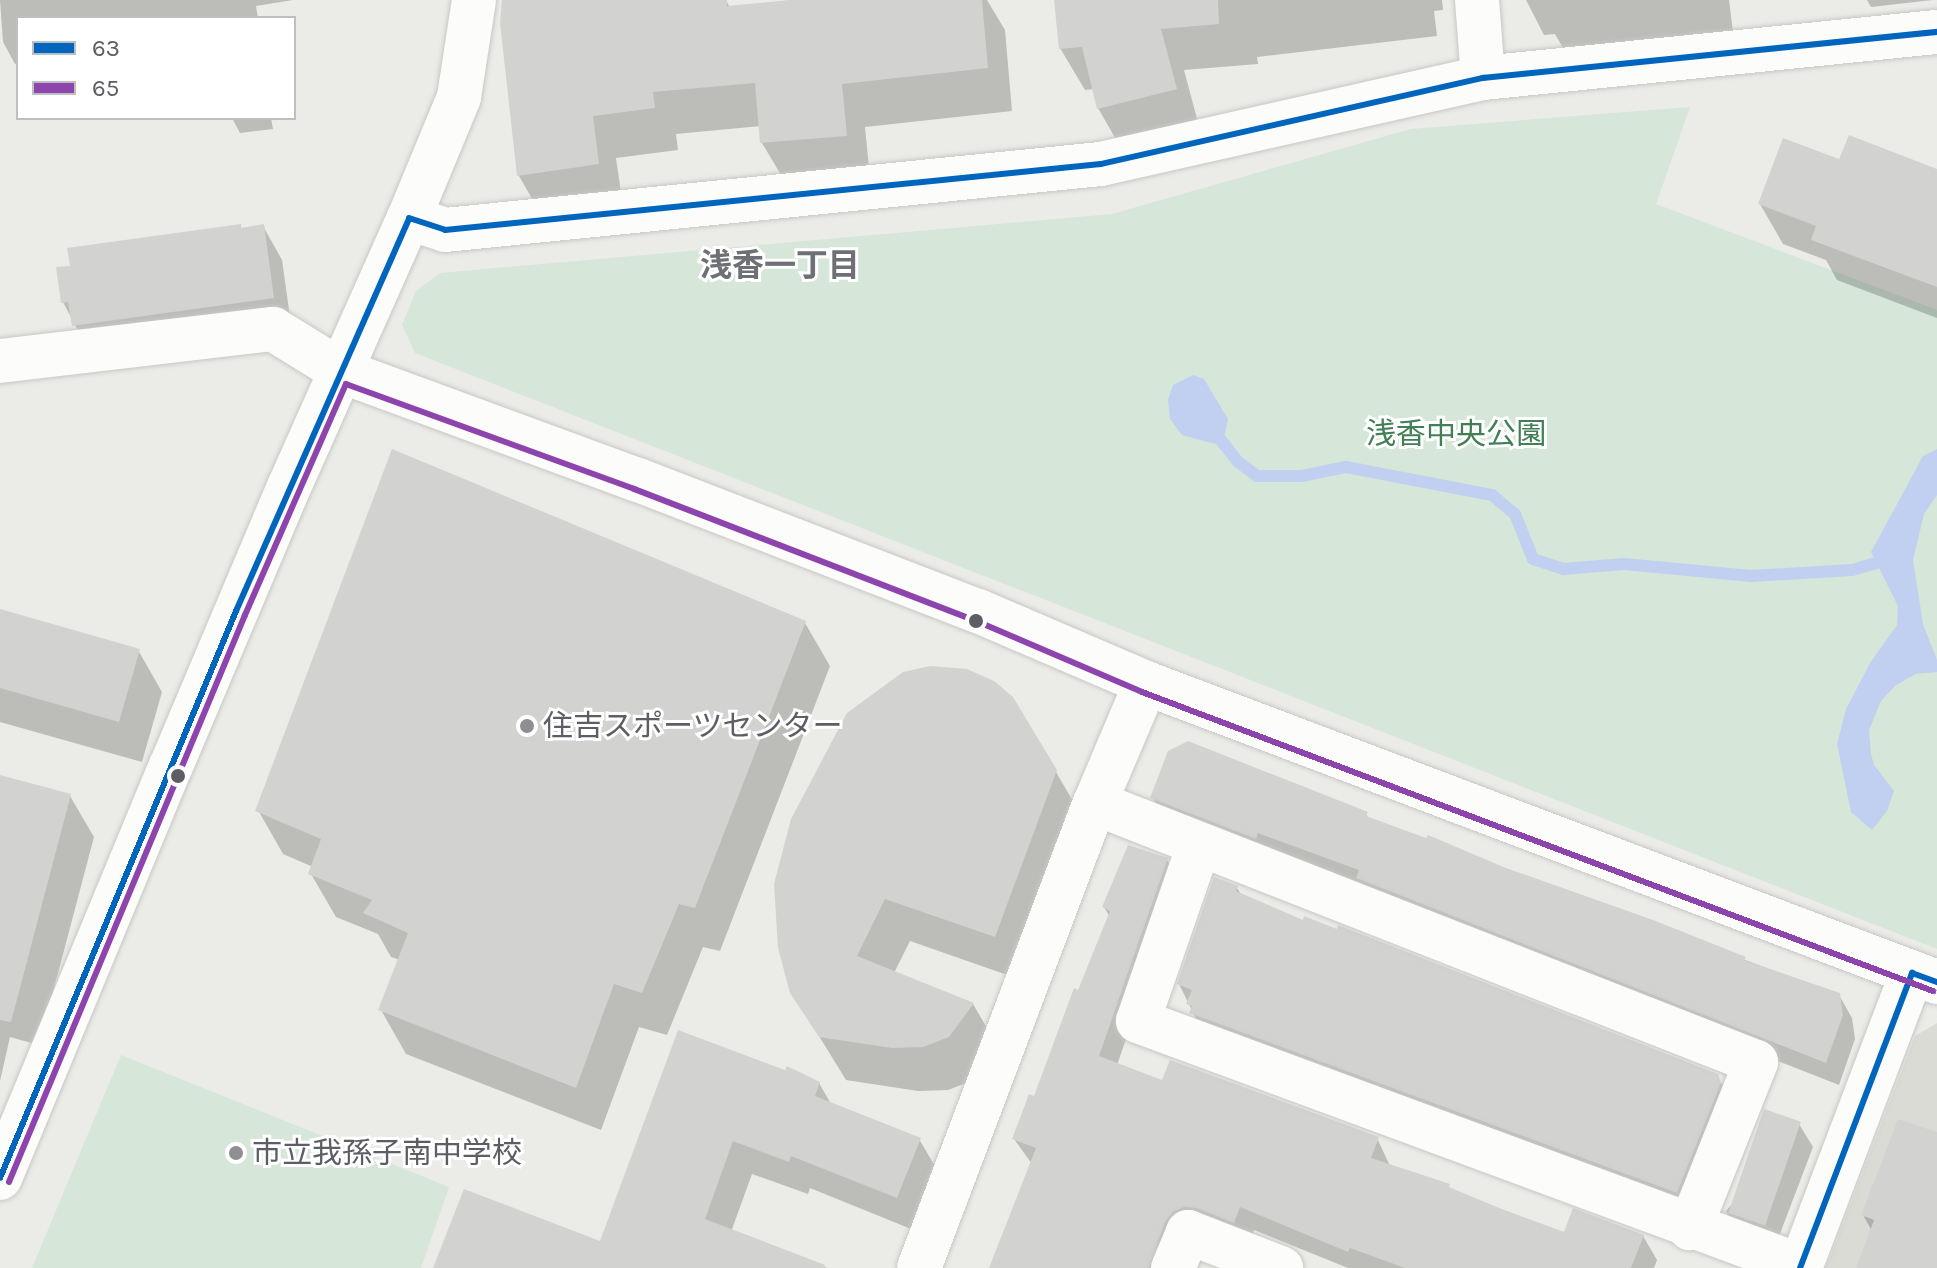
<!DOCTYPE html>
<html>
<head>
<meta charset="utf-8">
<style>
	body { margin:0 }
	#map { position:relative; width:1937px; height:1268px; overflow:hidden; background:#ebebe7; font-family:Karla,"Noto Sans JP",sans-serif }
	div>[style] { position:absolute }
	.education>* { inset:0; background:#dbdbd6 }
	.green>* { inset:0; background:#d6e6d9 }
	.water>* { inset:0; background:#c1d0f0 }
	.shadow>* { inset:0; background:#0003 }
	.stream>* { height:12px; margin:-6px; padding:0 6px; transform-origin:6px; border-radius:6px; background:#c1d0f0 }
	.building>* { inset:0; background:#d2d2d0; transform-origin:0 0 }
	.roads { filter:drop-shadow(0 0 2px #c7c7c7) drop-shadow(0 0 2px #c7c7c7) }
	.street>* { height:44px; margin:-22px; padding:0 22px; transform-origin:22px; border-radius:22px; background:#fcfcfb }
	.secondary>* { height:44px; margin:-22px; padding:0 22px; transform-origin:22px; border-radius:22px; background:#fcfcfb }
	.bus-1>* { height:6px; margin:-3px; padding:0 3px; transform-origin:3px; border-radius:3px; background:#0065bd }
	.bus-2>* { height:6px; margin:-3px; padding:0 3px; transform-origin:3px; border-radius:3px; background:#8e44ad }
	.dots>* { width:22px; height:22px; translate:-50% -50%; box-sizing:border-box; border:4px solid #fff; border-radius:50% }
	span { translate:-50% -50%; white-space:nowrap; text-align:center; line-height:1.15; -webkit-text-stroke:6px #fff; paint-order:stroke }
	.park-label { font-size:30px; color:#417f54 }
	.poi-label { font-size:30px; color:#5d5e64 }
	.left { translate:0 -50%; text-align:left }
	.neighbourhood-label { font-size:32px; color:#6e7076; font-weight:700 }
	.legend { position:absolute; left:16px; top:16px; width:280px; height:104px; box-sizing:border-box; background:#fff; border:2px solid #bebfc1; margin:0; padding:10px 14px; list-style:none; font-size:24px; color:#5d5e64 }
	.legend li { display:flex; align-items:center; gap:16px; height:40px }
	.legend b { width:40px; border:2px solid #bebfc1 }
</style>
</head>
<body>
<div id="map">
	<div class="education">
		<i style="clip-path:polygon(1937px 1023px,1937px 1268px,1826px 1268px,1915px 1036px)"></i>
	</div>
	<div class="green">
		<i style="clip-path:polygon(1690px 107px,1656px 204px,1937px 310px,1937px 949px,415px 353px,402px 325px,416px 291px,440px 273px,1112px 214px,1411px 129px)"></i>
		<i style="clip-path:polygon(121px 1055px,449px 1187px,421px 1268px,32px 1268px)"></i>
	</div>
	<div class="water">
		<i style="clip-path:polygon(1193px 375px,1204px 379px,1228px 419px,1225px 434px,1215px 444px,1182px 435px,1170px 419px,1168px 400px,1173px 385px)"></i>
		<i style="clip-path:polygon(1937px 449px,1937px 495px,1924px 514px,1913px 560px,1923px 624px,1937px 660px,1937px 672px,1915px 674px,1895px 686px,1881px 701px,1869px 730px,1871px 754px,1874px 765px,1894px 791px,1887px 811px,1872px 830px,1851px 812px,1837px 744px,1846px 709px,1870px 663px,1897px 625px,1898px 606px,1871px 552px,1923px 456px)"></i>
	</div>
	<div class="shadow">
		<i style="clip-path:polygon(0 0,293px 0,256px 6px,258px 18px,18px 18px,18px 63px,15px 64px,3px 42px)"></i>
		<i style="clip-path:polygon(504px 0,726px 0,730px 8px,792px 0,987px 0,1005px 30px,1012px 111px,865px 127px,870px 178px,787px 185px,762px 143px,761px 126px,676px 134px,678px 150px,616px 158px,623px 207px,543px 218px,519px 176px)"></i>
		<i style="clip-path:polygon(1056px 0,1442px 0,1443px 10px,1434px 11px,1437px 36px,1257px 57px,1258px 64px,1184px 70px,1200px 130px,1122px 150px,1098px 108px,1094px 89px,1085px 90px,1060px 48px)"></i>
		<i style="clip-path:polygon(1526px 0,1729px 0,1733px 32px,1564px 50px,1555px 34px,1544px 35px)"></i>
		<i style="clip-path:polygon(1867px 0,1933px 0,1871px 7px)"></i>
		<i style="clip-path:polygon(232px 118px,271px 118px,273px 129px,240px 133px)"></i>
		<i style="clip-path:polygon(1840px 162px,1937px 171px,1937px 318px,1837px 280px,1826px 260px,1783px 244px,1760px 204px)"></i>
		<i style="clip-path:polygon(263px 226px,282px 260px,292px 331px,93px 359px,63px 302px)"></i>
		<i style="clip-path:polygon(0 611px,138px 650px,162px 692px,142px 762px,0 722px)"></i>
		<i style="clip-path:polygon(805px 623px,830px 666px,720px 951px,703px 947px,667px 1035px,639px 1027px,601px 1130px,406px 1054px,381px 1010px,400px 960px,391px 957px,378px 934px,336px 917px,311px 874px,313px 867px,283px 854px,258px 810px)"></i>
		<i style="clip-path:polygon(1056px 772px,1081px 815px,1019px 979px,910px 941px,894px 973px,973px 1004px,998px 1047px,974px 1080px,948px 1090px,918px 1091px,846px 1080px,792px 992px,780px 948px)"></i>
		<i style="clip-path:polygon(0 777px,70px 796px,94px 837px,39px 1045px,10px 1037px,0 1081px)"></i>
		<i style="clip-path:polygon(1153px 798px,1366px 814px,1369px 819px,1839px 995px,1852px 1018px,1855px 1039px,1839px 1085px,1166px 821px)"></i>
		<i style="clip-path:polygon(1167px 860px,1180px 884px,1117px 1065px,1163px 1083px,1377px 1138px,1390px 1166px,1565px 1234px,1643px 1236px,1657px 1260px,1654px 1268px,1348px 1268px,1254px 1230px,1248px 1246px,1169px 1268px,992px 1268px,1032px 1164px,1014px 1139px,1035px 1099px,1110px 917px,1104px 907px)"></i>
		<i style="clip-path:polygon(1237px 888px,1242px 896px,1304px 922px,1717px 1076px,1731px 1100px,1690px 1216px,1205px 1037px,1179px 984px)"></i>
		<i style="clip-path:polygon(679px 1033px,819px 1083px,831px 1104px,919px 1139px,939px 1173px,916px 1231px,810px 1188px,808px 1194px,752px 1174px,731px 1232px,827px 1268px,435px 1268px,601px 1244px)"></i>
		<i style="clip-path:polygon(1799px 1124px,1813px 1147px,1775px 1247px,1739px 1234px,1726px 1211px)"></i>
		<i style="clip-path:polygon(1937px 1150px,1937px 1268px,1859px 1268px,1872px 1231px,1863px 1215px)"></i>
	</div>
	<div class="stream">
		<i style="left:1220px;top:439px;width:28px;rotate:52deg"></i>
		<i style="left:1237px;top:461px;width:25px;rotate:37deg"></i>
		<i style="left:1257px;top:476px;width:45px"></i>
		<i style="left:1302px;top:476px;width:45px;rotate:-11.6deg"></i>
		<i style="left:1346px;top:467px;width:149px;rotate:10.9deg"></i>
		<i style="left:1492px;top:495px;width:30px;rotate:40deg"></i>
		<i style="left:1515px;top:514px;width:48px;rotate:68.2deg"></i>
		<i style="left:1533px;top:559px;width:32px;rotate:18deg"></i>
		<i style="left:1563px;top:569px;width:61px;rotate:-4.7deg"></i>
		<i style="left:1624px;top:564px;width:128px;rotate:5.4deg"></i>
		<i style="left:1751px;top:576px;width:101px;rotate:-3.4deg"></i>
		<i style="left:1852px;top:570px;width:25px;rotate:-16deg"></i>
	</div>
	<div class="building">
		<i style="clip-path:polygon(502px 0,727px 0,727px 6px,790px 0,982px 0,988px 68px,842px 84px,847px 136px,760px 143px,755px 83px,653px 92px,655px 108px,593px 116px,599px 164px,517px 176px,500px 23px)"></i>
		<i style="clip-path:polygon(1054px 0,1218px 0,1219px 24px,1161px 29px,1177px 89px,1097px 109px,1082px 47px,1059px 49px)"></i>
		<i style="clip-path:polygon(1849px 135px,1937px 169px,1937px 287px,1811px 240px,1816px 226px,1758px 204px,1783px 138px,1839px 159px)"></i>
		<i style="clip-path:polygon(241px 224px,241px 228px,264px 224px,274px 298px,72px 326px,68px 302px,61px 303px,56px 267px,70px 266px,67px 248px)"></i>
		<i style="clip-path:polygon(392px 449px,806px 621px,695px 908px,679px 904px,642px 993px,614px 984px,576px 1088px,378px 1010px,408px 933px,363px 913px,372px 900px,308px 874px,321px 839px,255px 811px)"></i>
		<i style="clip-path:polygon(0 609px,140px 649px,119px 722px,0 688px)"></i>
		<i style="clip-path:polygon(930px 666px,967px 669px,994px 681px,1013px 697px,1057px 770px,995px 937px,885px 899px,857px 956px,974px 1003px,949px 1037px,923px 1047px,892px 1048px,819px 1037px,790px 993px,778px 948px,774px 884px,791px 819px,847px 713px,903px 672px)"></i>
		<i style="clip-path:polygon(1188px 741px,1368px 812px,1366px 816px,1426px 838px,1428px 835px,1506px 868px,1653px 920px,1746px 957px,1744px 960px,1840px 993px,1843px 1015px,1826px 1063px,1356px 878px,1359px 870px,1258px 833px,1256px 839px,1150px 798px,1168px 751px)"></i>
		<i style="clip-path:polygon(0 775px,71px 794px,11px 1022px,0 1020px)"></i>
		<i style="clip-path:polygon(1128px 845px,1168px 858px,1099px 1056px,1162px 1080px,1170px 1060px,1379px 1137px,1371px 1158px,1450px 1184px,1449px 1187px,1499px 1208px,1564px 1232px,1573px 1208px,1644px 1235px,1631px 1268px,1405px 1268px,1350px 1248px,1348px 1252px,1240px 1207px,1234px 1223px,1196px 1208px,1184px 1207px,1173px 1212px,1165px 1222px,1149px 1268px,989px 1268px,1036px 1148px,1012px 1139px,1029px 1094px,1034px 1096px,1074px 988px,1078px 990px,1110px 911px,1102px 907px)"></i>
		<i style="clip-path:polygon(1214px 877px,1238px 886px,1236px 891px,1303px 920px,1304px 916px,1337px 929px,1338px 925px,1718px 1074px,1721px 1083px,1677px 1193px,1189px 1013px,1192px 1006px,1186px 1004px,1192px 990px,1177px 984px)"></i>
		<i style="clip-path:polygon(678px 1030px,785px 1070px,787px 1066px,820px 1082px,815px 1096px,921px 1138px,897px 1198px,791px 1156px,789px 1162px,733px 1141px,705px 1219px,825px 1265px,824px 1268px,433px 1268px,464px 1189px,600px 1241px)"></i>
		<i style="left:1764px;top:1109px;width:39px;height:110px;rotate:19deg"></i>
		<i style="clip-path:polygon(1898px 1119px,1937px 1132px,1937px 1268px,1856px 1268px,1874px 1220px,1861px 1215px)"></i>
	</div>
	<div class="roads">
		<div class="street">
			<i style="left:1477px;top:0;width:78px;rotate:85.6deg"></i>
			<i style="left:409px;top:218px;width:131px;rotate:-67.5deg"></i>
			<i style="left:459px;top:97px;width:98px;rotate:-81.2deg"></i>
			<i style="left:0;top:361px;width:275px;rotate:-6.7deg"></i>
			<i style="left:273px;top:329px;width:80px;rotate:31.7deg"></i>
			<i style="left:1095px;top:803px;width:710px;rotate:21.4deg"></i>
			<i style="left:1756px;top:1062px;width:179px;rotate:111.7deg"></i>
			<i style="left:1199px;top:845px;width:186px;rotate:109.1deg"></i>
			<i style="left:1138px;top:1021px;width:707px;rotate:20.28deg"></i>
			<i style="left:0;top:1178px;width:446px;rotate:-67.5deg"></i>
			<i style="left:919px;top:1268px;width:497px;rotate:-69.3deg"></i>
			<i style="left:1095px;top:803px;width:130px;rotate:-67deg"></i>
			<i style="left:1173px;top:1268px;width:39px;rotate:-67deg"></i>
			<i style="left:1188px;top:1232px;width:100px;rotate:21.2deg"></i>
			<i style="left:1800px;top:1268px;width:316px;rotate:-69.2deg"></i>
		</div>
		<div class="secondary">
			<i style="left:341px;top:371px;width:316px;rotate:20.2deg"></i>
			<i style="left:638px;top:480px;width:364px;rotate:21.1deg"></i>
			<i style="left:978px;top:611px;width:183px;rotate:23.2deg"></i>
			<i style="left:1146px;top:683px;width:846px;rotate:20.71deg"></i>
			<i style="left:171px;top:766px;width:303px;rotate:-67.1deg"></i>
			<i style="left:289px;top:487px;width:295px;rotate:-66deg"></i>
			<i style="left:409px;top:218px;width:38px;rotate:18deg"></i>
			<i style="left:445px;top:230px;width:659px;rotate:-5.75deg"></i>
			<i style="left:1101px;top:164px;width:392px;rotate:-12.7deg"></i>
			<i style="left:1483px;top:78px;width:456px;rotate:-5.8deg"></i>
		</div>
	</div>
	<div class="bus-1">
		<i style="left:0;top:1178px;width:614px;rotate:-67.4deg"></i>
		<i style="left:236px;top:611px;width:429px;rotate:-66.2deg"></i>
		<i style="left:409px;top:218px;width:38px;rotate:18deg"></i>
		<i style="left:445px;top:230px;width:659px;rotate:-5.75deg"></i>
		<i style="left:1101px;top:164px;width:392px;rotate:-12.7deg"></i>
		<i style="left:1483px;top:78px;width:456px;rotate:-5.8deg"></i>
		<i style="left:1800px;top:1268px;width:316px;rotate:-69.2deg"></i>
		<i style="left:1912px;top:973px;width:27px;rotate:20deg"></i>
	</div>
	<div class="bus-2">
		<i style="left:9px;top:1182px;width:614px;rotate:-67.4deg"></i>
		<i style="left:245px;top:615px;width:252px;rotate:-66.4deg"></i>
		<i style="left:346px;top:384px;width:307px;rotate:20deg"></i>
		<i style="left:634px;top:489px;width:364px;rotate:21.1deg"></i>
		<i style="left:974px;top:620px;width:183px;rotate:23.2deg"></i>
		<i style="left:1142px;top:692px;width:846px;rotate:20.71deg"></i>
	</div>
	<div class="dots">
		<i style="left:976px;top:621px;background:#5d5e64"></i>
		<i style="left:527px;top:726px;background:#8f8f92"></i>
		<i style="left:178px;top:776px;background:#5d5e64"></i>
		<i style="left:236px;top:1153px;background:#8f8f92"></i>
	</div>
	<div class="park-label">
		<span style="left:1456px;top:434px">浅香中央公園</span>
	</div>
	<div class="poi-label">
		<span class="left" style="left:543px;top:726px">住吉スポーツセンター</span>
		<span class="left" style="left:252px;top:1153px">市立我孫子南中学校</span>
	</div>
	<div class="neighbourhood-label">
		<span style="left:780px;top:266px">浅香一丁目</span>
	</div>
	<ul class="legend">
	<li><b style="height:10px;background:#0065bd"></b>63</li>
	<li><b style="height:10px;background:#8e44ad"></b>65</li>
	</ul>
</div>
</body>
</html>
